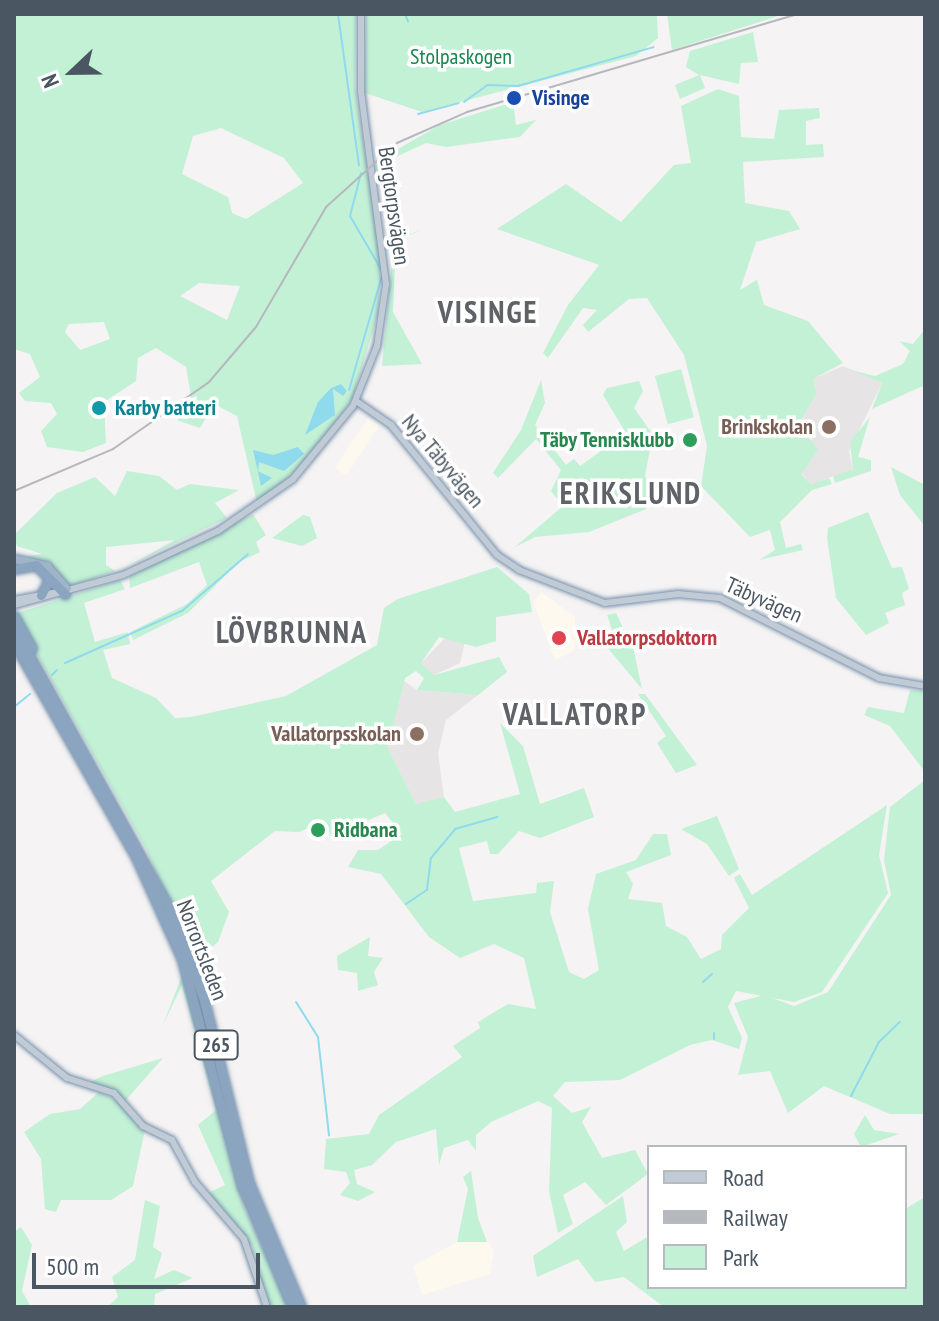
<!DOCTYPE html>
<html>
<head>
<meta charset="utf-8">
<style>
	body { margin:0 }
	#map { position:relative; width:939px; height:1321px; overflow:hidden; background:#f5f3f3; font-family:"PT Sans Narrow",sans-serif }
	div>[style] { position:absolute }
	.commercial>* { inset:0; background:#fdf9ef; transform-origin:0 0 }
	.education>* { inset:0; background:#e6e4e5 }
	.green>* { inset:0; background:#c3f1d5; transform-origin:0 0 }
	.water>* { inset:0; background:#90daee }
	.stream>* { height:2px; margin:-1px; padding:0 1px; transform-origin:1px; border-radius:1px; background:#90daee }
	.roads { filter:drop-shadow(0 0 2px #7690ad) drop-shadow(0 0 2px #7690ad) }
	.secondary>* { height:6px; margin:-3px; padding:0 3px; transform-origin:3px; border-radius:3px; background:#c1cbd6 }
	.trunk>* { height:8px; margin:-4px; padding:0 4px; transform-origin:4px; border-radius:4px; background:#9fb4c9 }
	.motorway>* { height:9px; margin:-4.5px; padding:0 4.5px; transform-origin:4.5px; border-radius:4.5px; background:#8ba5c1 }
	.rail>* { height:2px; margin:-1px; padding:0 1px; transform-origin:1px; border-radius:1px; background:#b5b8bd }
	.dots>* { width:22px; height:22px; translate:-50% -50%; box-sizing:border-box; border:4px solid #fff; border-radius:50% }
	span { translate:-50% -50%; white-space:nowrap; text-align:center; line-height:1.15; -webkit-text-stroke:7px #fff; paint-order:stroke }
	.shield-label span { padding:2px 6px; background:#fff; border:2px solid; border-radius:6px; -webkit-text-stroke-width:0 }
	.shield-label { font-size:20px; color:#4a5661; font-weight:700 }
	.park-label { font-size:22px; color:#17864f }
	.transit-label { font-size:22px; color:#164399; font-weight:700 }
	.left { translate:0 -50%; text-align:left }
	.street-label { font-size:22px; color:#4a5661 }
	.culture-label { font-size:22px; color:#0d838f; font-weight:700 }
	.education-label { font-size:22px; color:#785e54; font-weight:700 }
	.right { translate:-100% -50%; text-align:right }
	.leisure-label { font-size:22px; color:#27864d; font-weight:700 }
	.health-label { font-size:22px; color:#be3a42; font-weight:700 }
	.district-label { font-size:30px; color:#5f6368; font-weight:700; letter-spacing:2px }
	.frame { position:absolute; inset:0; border:16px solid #4a5661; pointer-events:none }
	.legend { position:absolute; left:647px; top:1145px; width:260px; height:144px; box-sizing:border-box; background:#fff; border:2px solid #b7bbc0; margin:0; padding:10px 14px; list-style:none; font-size:24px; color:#4a5661 }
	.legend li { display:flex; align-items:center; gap:16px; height:40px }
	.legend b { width:40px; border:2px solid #b7bbc0 }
	.north { position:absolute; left:32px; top:32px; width:80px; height:80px; -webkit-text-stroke:6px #fff; paint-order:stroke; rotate:248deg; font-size:22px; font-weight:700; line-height:32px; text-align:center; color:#4a5661 }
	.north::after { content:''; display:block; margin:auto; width:28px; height:36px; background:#4a5661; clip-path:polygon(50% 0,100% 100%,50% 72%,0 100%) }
	.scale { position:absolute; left:32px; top:1253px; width:228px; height:36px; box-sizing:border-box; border:4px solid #4a5661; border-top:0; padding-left:10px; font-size:24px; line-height:28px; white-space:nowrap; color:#4a5661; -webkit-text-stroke:6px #fff; paint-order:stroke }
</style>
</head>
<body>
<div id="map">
	<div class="commercial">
		<i style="left:368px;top:418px;width:14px;height:60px;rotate:34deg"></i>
		<i style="clip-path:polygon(541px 592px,575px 617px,575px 650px,555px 660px,533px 602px)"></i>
		<i style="clip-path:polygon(457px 1242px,487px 1242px,494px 1251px,490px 1274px,422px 1295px,413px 1266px)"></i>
	</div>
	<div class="education">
		<i style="clip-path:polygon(843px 366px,882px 383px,849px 451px,853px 469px,811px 484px,801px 473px,812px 438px,799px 424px,817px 393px,813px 379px)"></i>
		<i style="clip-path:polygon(448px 635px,465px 642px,460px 663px,434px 675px,421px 663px)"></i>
		<i style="clip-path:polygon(404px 681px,417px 690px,478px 695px,446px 720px,438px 753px,444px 797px,433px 803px,416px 804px,388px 748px)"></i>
	</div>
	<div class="green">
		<i style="clip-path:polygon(evenodd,14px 14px,356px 14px,355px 86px,381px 260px,378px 314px,352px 400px,304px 465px,257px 503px,237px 416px,214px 404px,200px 428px,179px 421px,174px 414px,192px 402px,186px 367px,156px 348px,138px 358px,136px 381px,104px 402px,106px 443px,83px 452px,47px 447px,41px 431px,57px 414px,51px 403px,25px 401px,19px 393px,40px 377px,30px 354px,14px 349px,14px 14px,221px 128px,284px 158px,303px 183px,246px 219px,232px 213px,228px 197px,182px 174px,193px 136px,221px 128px,14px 14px,199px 283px,240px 286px,227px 320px,180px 296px,199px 283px,14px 14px,104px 322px,110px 339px,80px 350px,65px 332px,69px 324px,104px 322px)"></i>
		<i style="clip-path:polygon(366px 14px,657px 14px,658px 38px,636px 56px,422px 112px,365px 93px)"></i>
		<i style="clip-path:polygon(667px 14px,784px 14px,672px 50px)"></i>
		<i style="clip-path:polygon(753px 32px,758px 62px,741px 63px,739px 84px,700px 75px,705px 88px,680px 99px,675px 85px,699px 75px,686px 67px,690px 51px)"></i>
		<i style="clip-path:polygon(718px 89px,739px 96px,741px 137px,774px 139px,779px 110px,819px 108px,820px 118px,806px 121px,806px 145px,823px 144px,824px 157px,743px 162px,745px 203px,789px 211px,800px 229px,756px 242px,740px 290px,757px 280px,764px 305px,808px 321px,843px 363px,813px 379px,817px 393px,799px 424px,818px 450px,801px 474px,811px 484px,829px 478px,832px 484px,812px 490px,780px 522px,786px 548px,801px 544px,803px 550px,759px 560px,775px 550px,770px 530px,750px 537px,701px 486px,707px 446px,684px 355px,647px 298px,629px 299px,588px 332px,583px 325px,597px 310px,583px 308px,548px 358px,543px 353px,568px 305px,599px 265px,497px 229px,566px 184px,621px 222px,674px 165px,691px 163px,681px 106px)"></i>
		<i style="clip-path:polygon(513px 102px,516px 125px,536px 120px,520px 137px,446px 147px,426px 143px,383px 163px,396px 223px,388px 223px,375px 162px,440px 125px)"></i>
		<i style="clip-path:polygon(422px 230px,396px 240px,393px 312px,422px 364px,382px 366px,394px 239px)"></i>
		<i style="clip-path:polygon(925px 329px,925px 385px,872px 409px,882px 383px,851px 370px,875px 376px,903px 364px,910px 351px,899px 341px,913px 344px)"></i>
		<i style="left:681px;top:369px;width:50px;height:27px;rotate:75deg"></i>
		<i style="clip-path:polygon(541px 380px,545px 403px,535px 425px,566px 465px,574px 459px,580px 466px,626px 433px,603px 395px,607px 388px,639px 381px,643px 391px,634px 408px,653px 435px,645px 475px,651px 497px,646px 509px,589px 532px,535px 537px,515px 547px,563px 506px,551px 491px,561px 470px,536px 439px,498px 478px,493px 473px,521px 430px)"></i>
		<i style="clip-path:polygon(870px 417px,858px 457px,871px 460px,871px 471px,835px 483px,833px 476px,853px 469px,850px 442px)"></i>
		<i style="clip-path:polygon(891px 467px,925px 485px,923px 524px,900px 495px)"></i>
		<i style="clip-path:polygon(127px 471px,159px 476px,177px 490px,190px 484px,239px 490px,215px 503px,227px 518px,130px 565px,175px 540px,106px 547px,106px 565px,115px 571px,68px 587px,27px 556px,42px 554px,17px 546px,14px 535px,57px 493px,95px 477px,115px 496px)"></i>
		<i style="clip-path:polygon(868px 512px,892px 568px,902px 567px,909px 589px,902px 593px,905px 605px,885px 613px,889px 623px,866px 635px,836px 598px,827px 538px,828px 528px)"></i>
		<i style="clip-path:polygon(253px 514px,266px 535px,256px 542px,260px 552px,239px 562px,188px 613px,133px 640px,130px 632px,187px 604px,207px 585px,199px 562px,130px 588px,129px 577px)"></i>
		<i style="clip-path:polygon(303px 515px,310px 517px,317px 538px,302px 546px,272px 538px)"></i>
		<i style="clip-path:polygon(497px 567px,529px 594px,532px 612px,496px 617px,496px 641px,476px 647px,439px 637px,421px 663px,434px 675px,499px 657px,507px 672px,478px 695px,417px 690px,424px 678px,416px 671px,405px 678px,388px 748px,416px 804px,444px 797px,455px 812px,520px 794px,500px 723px,523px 746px,540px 804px,584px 788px,594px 817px,540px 838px,519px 831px,498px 854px,490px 854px,487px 841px,459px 848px,473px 901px,536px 893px,537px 883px,554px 881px,550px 912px,569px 972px,584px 979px,599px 970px,588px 909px,596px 874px,636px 860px,653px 834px,667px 834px,671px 855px,626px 872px,633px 884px,628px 899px,662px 903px,666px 926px,687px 937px,701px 959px,721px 949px,722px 935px,749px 908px,734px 878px,740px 874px,752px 895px,887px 805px,879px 855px,888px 893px,822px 992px,794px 1002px,736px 991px,728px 1007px,742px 1038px,739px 1049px,712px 1040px,690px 1045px,620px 1080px,565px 1082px,553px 1096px,572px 1113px,591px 1107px,582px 1122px,602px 1158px,635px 1150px,648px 1174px,606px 1205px,585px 1182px,563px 1195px,573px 1224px,558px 1233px,549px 1191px,552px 1108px,538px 1101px,491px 1122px,476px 1135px,476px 1151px,468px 1140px,444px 1148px,439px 1165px,436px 1129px,396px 1142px,372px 1165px,354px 1170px,357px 1184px,375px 1192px,358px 1201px,340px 1195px,350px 1183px,346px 1172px,324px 1169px,326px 1139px,369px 1134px,379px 1115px,462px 1057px,453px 1046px,480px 1028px,478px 1022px,508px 1004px,536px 1009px,524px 958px,494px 944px,460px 958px,429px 937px,381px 874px,348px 867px,358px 850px,378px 850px,402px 834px,385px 813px,331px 836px,325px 821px,299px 832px,275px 831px,211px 881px,229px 912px,218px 942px,196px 960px,145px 847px,14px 614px,120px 580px,125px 589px,84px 603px,95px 642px,128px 632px,130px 644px,103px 650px,112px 678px,156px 698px,175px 718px,191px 717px,286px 696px,377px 645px,384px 608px,398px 599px)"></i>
		<i style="clip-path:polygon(616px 613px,634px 651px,642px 689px,606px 646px,612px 629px,607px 615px)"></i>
		<i style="clip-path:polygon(910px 690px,925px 691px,925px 772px,890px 726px,864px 715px,868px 707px,904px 713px)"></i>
		<i style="clip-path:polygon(638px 694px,645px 694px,697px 765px,676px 773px,657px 743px,666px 736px)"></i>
		<i style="clip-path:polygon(925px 780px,925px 1114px,890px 1114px,824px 1086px,788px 1113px,770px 1071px,738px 1075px,748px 1037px,734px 1003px,764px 995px,794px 1006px,828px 992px,891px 895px,884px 860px,890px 807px)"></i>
		<i style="clip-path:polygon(717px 816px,739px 869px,729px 876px,707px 844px,681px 829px)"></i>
		<i style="clip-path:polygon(370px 937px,368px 956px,383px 958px,374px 972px,378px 985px,358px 991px,357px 973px,338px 970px,337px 956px)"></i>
		<i style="clip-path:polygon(183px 973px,244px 1207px,288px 1307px,268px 1307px,252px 1247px,208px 1193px,225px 1185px,198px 1125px,216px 1110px,182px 985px,162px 1027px)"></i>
		<i style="clip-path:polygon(163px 1058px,125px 1101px,88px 1083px,103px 1076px)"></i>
		<i style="clip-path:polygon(99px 1092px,121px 1102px,145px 1130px,133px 1186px,111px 1200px,61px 1200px,56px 1212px,45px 1209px,41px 1159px,24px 1132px,50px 1114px,80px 1109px)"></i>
		<i style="clip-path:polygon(865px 1115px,874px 1130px,899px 1134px,861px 1147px,854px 1134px)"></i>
		<i style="clip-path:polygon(471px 1171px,478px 1218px,487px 1242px,457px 1242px,468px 1189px,463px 1177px)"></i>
		<i style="clip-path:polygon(623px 1196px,627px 1222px,616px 1232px,624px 1251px,649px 1236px,649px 1287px,905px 1287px,905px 1209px,925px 1197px,925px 1307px,664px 1307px,624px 1277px,595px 1282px,578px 1259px,537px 1277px,533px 1256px)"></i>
		<i style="clip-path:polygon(145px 1200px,160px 1206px,153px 1247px,162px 1253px,154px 1279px,174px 1270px,193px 1278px,155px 1294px,154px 1307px,107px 1307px,118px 1297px,112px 1277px,135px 1260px)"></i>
		<i style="clip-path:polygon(21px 1227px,32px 1245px,22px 1291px,31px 1307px,14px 1307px,14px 1232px)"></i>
	</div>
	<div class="water">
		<i style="clip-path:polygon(341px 384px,347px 391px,343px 396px,333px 389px,335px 415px,305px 435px,318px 402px,331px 388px)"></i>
		<i style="clip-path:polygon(298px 447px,304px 454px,284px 471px,259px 462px,258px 471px,272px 478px,261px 486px,253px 450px,273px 455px)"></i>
	</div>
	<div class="stream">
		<i style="left:338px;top:14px;width:153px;rotate:82.1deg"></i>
		<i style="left:405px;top:14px;width:8px;rotate:67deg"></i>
		<i style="left:464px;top:102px;width:29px;rotate:-36deg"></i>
		<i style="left:487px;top:85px;width:31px;rotate:2deg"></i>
		<i style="left:518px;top:86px;width:141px;rotate:-16deg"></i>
		<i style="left:418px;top:114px;width:42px;rotate:-15deg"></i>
		<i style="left:361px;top:173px;width:44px;rotate:104.3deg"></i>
		<i style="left:350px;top:216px;width:61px;rotate:59.7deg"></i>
		<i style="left:349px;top:390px;width:119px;rotate:-73.9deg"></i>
		<i style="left:65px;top:663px;width:128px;rotate:-24deg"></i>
		<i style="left:182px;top:611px;width:87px;rotate:-40.8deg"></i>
		<i style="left:52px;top:675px;width:7px;rotate:-45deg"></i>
		<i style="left:14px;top:707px;width:21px;rotate:-39deg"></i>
		<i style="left:406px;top:904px;width:25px;rotate:-34deg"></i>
		<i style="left:427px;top:890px;width:32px;rotate:-83deg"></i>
		<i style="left:431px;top:858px;width:38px;rotate:-50deg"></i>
		<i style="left:455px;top:829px;width:44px;rotate:-15.9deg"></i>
		<i style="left:703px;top:982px;width:12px;rotate:-42deg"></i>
		<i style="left:296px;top:1002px;width:41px;rotate:57.8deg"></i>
		<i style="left:318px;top:1037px;width:99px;rotate:83.6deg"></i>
		<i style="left:714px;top:1039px;width:6px;rotate:-90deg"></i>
		<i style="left:851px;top:1096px;width:61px;rotate:-62.6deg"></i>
		<i style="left:879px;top:1042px;width:29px;rotate:-44deg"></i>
	</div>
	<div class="roads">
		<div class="secondary">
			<i style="left:356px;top:401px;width:42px;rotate:34.4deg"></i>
			<i style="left:391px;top:425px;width:168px;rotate:50.8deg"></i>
			<i style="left:497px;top:555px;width:27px;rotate:34deg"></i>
			<i style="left:519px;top:570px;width:92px;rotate:21deg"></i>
			<i style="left:605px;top:603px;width:74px;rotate:-7deg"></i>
			<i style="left:678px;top:594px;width:42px;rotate:5.4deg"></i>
			<i style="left:720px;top:598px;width:178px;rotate:26.7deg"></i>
			<i style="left:879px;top:678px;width:47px;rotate:9.9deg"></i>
			<i style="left:14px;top:600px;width:45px;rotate:-10.3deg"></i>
			<i style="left:14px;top:605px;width:113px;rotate:-15.4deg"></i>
			<i style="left:123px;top:575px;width:105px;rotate:-24.9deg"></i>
			<i style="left:218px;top:531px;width:91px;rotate:-34.7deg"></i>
			<i style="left:293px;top:479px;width:94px;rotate:-50.6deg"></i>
			<i style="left:353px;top:406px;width:65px;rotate:-68.2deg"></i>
			<i style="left:377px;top:346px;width:63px;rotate:-81.7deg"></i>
			<i style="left:386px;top:284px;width:195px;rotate:-97.4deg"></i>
			<i style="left:361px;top:91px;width:77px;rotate:-90deg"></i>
			<i style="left:14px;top:1035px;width:68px;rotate:39.1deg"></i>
			<i style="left:67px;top:1078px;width:49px;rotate:17.7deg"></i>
			<i style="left:114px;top:1093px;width:44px;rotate:48.7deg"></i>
			<i style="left:143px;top:1126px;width:32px;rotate:26deg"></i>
			<i style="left:172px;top:1140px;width:48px;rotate:61.3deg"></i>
			<i style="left:195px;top:1182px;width:75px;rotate:49.3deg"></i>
			<i style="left:244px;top:1239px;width:72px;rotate:71.3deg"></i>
		</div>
		<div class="trunk">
			<i style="left:14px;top:559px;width:34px;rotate:12deg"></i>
			<i style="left:47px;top:566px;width:30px;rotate:49deg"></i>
		</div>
		<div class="motorway">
			<i style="left:14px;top:569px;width:22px;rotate:-10deg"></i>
			<i style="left:36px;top:565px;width:41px;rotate:45deg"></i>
			<i style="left:41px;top:595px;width:17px;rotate:-62deg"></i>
			<i style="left:14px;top:616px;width:37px;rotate:61deg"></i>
			<i style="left:14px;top:628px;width:316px;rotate:61deg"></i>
			<i style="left:167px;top:904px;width:103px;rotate:68.9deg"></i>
			<i style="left:204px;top:1000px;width:188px;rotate:76.2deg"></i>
			<i style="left:249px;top:1183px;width:134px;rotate:67.2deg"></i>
			<i style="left:14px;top:643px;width:244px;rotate:60.3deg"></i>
			<i style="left:135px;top:855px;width:114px;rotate:65.7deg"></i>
			<i style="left:182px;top:959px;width:235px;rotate:75.2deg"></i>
			<i style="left:242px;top:1186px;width:131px;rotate:67.5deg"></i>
		</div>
	</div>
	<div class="rail">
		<i style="left:14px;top:491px;width:108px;rotate:-23deg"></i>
		<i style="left:113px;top:449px;width:117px;rotate:-34.9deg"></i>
		<i style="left:209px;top:382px;width:72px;rotate:-49.5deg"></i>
		<i style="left:256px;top:327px;width:139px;rotate:-59.7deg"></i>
		<i style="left:326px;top:207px;width:96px;rotate:-42deg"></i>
		<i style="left:397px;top:143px;width:77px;rotate:-23.9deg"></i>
		<i style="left:467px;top:112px;width:345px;rotate:-16.5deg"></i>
	</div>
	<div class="dots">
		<i style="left:514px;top:98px;background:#1a4fb4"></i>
		<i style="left:99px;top:408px;background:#0f9aa8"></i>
		<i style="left:829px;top:427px;background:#8d6e63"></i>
		<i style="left:690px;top:440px;background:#2e9e5b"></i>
		<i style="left:559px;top:638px;background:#e0444e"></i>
		<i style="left:417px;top:734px;background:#8d6e63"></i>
		<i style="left:318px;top:830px;background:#2e9e5b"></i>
	</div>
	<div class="shield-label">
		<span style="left:216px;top:1045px">265</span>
	</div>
	<div class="park-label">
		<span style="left:461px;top:57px">Stolpaskogen</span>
	</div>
	<div class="transit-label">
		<span class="left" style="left:532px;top:98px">Visinge</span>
	</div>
	<div class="street-label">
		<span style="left:394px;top:206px;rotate:82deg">Bergtorpsvägen</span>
		<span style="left:443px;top:461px;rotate:50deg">Nya Täbyvägen</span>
		<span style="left:764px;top:600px;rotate:24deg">Täbyvägen</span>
		<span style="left:202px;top:950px;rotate:69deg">Norrortsleden</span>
	</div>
	<div class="culture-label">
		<span class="left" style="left:115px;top:408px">Karby batteri</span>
	</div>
	<div class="education-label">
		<span class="right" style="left:813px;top:427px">Brinkskolan</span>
		<span class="right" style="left:401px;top:734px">Vallatorpsskolan</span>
	</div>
	<div class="leisure-label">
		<span class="right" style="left:674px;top:440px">Täby Tennisklubb</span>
		<span class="left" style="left:334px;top:830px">Ridbana</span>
	</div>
	<div class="health-label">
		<span class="left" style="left:577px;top:638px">Vallatorpsdoktorn</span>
	</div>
	<div class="district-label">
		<span style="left:488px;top:312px">VISINGE</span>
		<span style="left:631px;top:493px">ERIKSLUND</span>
		<span style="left:292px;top:632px">LÖVBRUNNA</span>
		<span style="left:575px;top:714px">VALLATORP</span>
	</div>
	<div class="frame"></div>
	<ul class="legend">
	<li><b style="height:10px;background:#c1cbd6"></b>Road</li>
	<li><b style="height:10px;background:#b5b8bd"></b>Railway</li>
	<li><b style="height:22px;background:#c3f1d5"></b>Park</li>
	</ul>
	<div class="north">N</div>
	<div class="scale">500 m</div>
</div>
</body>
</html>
